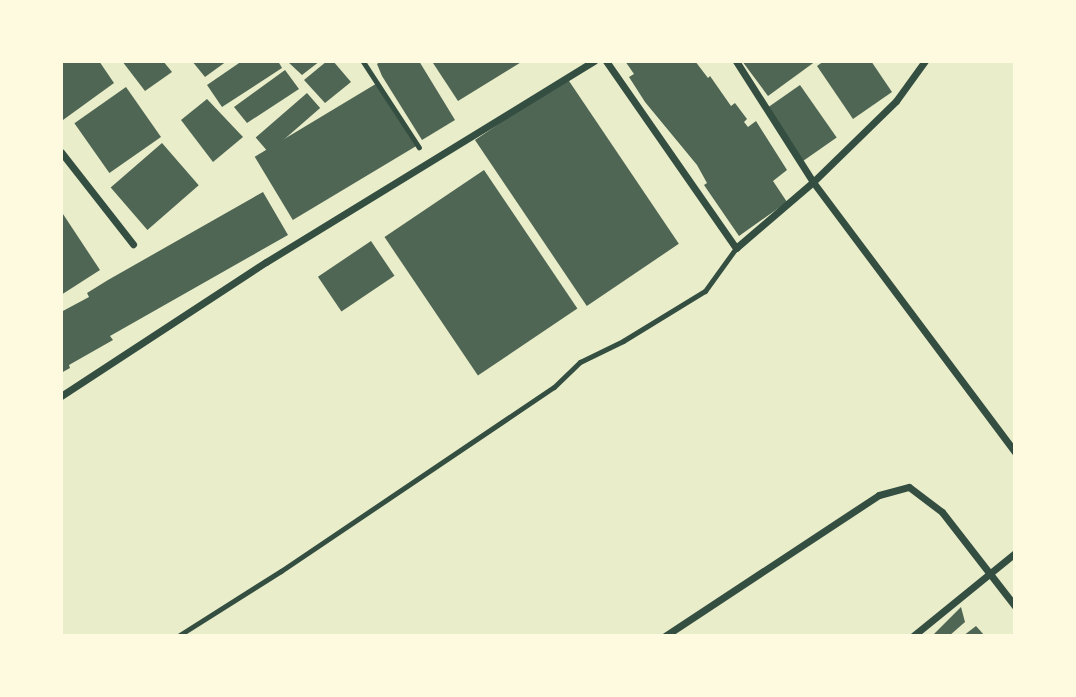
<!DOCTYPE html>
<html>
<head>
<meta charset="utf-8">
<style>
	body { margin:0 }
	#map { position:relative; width:1076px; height:697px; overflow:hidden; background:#e9edc9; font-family:Barlow,sans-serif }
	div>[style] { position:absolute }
	.building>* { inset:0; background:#4f6655; transform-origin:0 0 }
	.path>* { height:4.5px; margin:-2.25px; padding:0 2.25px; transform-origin:2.25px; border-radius:2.25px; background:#344e41 }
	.service>* { height:5px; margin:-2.5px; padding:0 2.5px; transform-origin:2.5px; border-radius:2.5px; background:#344e41 }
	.minor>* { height:7px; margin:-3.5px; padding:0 3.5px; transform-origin:3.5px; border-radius:3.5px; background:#344e41 }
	span { translate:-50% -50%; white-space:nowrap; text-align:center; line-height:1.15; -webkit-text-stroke:7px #fefae0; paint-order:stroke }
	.frame { position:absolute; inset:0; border:63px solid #fefae0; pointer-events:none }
</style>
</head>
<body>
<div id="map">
	<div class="building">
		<i style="clip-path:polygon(61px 61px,99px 61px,114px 83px,63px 120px)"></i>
		<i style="clip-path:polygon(122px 61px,163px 61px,172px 72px,145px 91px)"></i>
		<i style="clip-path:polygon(192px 61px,227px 61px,205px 77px)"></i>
		<i style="clip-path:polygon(242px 61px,278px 61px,282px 68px,222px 107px,207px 85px)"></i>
		<i style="clip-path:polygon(287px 61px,320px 61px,302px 75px)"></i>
		<i style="clip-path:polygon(327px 61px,333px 61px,351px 82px,325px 103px,304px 80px)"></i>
		<i style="clip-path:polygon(381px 61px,419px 61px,455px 120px,422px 140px,382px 76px,377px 64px)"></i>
		<i style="clip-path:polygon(435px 61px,523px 61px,458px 101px,433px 63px)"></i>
		<i style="clip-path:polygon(625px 61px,695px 61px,708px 78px,710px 76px,731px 106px,735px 103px,747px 119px,744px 122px,748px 127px,756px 121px,787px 170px,773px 181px,787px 202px,739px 236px,704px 185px,707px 183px,697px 165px,645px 102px,629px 77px,634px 74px)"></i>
		<i style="clip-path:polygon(742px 61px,816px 61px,768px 96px)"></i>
		<i style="clip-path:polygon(824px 61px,871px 61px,892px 92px,853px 119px,817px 66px)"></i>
		<i style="clip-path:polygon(285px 70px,299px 89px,247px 123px,234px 107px)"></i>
		<i style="left:567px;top:78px;width:200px;height:111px;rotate:56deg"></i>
		<i style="left:379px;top:82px;width:74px;height:145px;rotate:59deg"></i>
		<i style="left:800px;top:85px;width:64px;height:42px;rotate:55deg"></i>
		<i style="left:126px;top:87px;width:61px;height:63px;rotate:55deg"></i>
		<i style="left:307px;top:93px;width:20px;height:68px;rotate:49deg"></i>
		<i style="clip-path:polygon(207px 99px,243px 137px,213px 162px,181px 120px)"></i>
		<i style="left:162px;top:143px;width:56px;height:68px;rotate:49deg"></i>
		<i style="left:484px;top:170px;width:167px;height:120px;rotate:56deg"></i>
		<i style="clip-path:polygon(263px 192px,288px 235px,110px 336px,113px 340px,69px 365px,70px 368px,61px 373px,61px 312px,89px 297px,87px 293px,108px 280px)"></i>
		<i style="clip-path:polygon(61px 211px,100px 270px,61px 295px)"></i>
		<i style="left:371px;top:241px;width:42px;height:64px;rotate:56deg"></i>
		<i style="clip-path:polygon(961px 607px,965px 622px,949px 636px,932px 636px)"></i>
		<i style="clip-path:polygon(976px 626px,985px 636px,963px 636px)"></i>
	</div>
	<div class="path">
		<i style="left:363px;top:61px;width:103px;rotate:56.9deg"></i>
	</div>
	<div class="service">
		<i style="left:178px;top:636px;width:122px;rotate:-32.3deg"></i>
		<i style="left:281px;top:571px;width:329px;rotate:-34deg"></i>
		<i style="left:554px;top:387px;width:36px;rotate:-44deg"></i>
		<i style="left:580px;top:362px;width:48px;rotate:-26deg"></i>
		<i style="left:623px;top:341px;width:96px;rotate:-31.4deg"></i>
		<i style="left:705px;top:291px;width:53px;rotate:-54.2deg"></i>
	</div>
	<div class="minor">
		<i style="left:606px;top:61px;width:228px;rotate:55.2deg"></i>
		<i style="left:736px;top:248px;width:101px;rotate:-40.6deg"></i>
		<i style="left:813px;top:182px;width:116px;rotate:-44.3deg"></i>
		<i style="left:896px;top:101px;width:49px;rotate:-54.1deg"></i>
		<i style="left:736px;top:61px;width:143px;rotate:57.5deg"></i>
		<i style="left:813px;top:182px;width:337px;rotate:53.2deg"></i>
		<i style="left:61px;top:152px;width:117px;rotate:52deg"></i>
		<i style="left:61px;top:396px;width:245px;rotate:-33.2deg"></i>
		<i style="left:266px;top:262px;width:385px;rotate:-31.5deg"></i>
		<i style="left:665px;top:636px;width:256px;rotate:-33.4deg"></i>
		<i style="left:879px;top:495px;width:31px;rotate:-15deg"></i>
		<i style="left:909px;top:487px;width:41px;rotate:37.1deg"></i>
		<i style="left:942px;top:512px;width:119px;rotate:52.2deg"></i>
		<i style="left:913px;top:636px;width:132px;rotate:-39.1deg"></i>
	</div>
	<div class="frame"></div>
</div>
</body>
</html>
